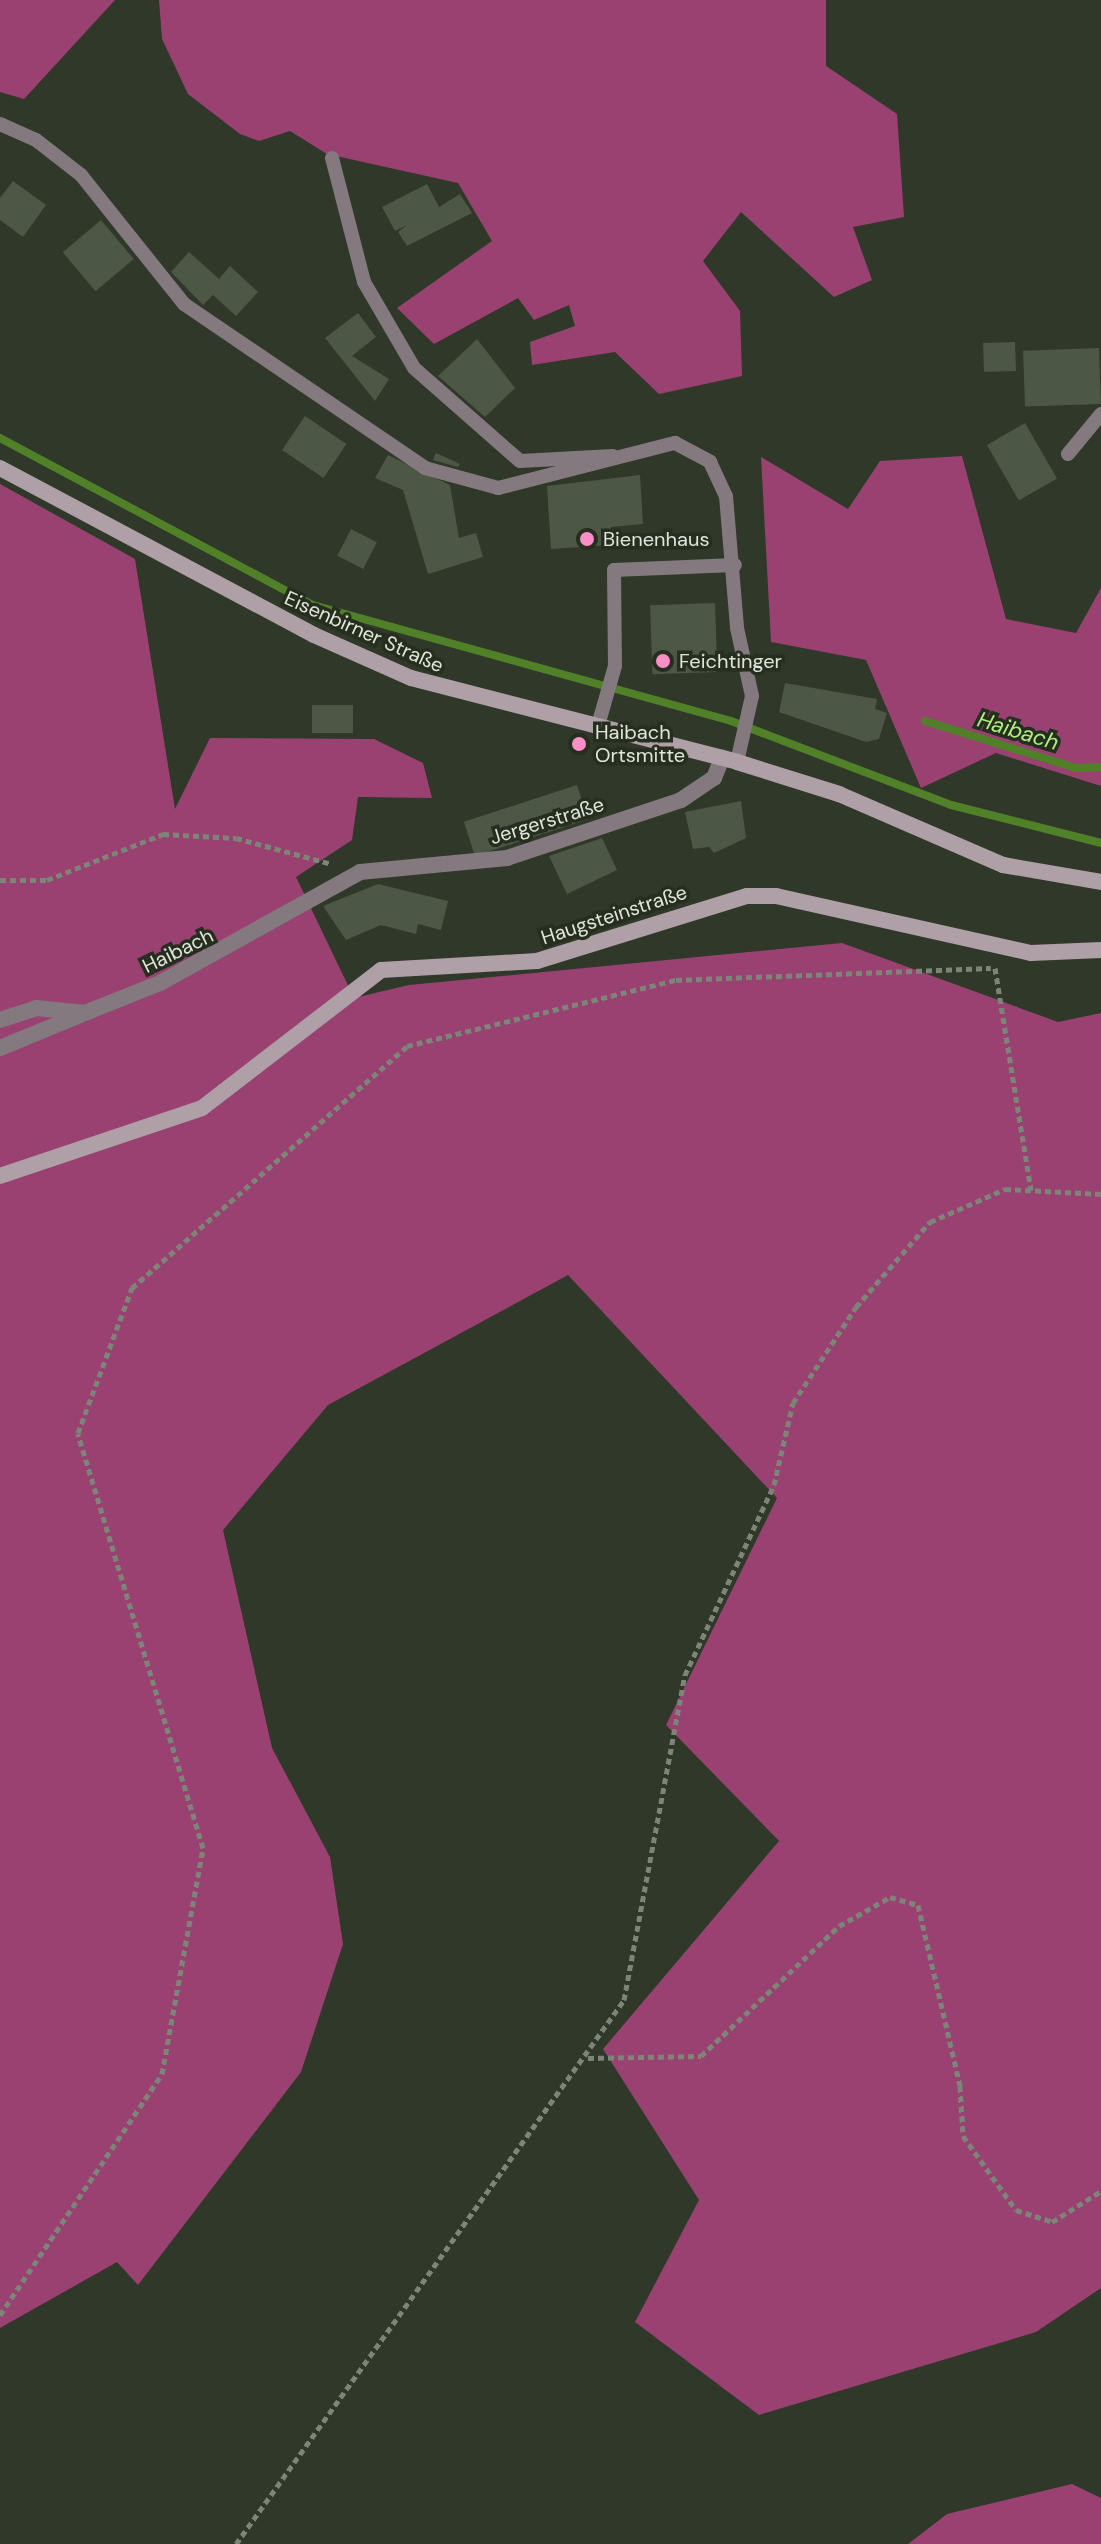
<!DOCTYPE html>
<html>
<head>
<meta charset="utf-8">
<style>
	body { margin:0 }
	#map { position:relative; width:1101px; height:2544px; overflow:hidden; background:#2f3829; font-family:"DM Sans",sans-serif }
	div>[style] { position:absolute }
	.forest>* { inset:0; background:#994272 }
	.stream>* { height:8px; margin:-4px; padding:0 4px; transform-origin:4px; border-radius:4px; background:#508028 }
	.building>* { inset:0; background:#4c5746; transform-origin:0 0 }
	.path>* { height:5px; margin-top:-2.5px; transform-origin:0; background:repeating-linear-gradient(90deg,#7d8478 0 6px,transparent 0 10px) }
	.lane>* { height:14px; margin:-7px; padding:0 7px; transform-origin:7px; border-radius:7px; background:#83797e }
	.street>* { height:16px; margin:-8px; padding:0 8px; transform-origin:8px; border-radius:8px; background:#83797e }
	.secondary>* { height:16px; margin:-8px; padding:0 8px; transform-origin:8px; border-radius:8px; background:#af9fa6 }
	.dots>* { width:22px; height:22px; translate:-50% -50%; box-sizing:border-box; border:4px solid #252e1f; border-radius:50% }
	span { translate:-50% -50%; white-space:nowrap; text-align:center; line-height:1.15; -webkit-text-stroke:7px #252e1f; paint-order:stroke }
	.poi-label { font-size:20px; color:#e0e6dc }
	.left { translate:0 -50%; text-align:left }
	.street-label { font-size:20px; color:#e0e6dc }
	.water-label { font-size:22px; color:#aef07f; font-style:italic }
</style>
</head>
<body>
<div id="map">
	<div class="forest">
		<i style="clip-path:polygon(0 0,115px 0,24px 99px,0 92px)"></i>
		<i style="clip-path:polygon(159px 0,826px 0,826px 66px,897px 114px,904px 217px,853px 227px,872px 280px,834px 297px,741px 212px,703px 261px,740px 311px,742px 376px,659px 394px,615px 352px,532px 365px,530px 342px,575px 326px,569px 305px,534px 320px,518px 298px,434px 344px,397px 308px,492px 241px,458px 183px,327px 154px,290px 131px,259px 141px,240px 134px,188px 94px,162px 39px)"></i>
		<i style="clip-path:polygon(962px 456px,1006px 619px,1076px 633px,1101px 588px,1101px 786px,996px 753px,921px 788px,866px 660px,771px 642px,761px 457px,848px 509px,880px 461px)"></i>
		<i style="clip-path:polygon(0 484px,135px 559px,175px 809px,210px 738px,374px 739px,423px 763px,432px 798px,358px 797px,352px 840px,296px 877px,354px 998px,409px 985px,842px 943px,1058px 1022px,1101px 1013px,1101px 2288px,1036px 2332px,759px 2415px,635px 2322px,699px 2200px,603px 2049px,779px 1841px,666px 1725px,777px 1498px,568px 1275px,328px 1405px,223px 1530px,272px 1748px,330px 1857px,343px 1944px,301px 2072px,138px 2285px,117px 2262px,0 2328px)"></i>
		<i style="clip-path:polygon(1072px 2484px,1101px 2498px,1101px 2544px,908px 2544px,947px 2514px)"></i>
	</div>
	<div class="stream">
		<i style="left:0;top:438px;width:355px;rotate:28.1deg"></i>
		<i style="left:313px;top:605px;width:434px;rotate:15.5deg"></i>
		<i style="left:731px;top:721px;width:235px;rotate:20.9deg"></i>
		<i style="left:951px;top:805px;width:155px;rotate:14.2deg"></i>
		<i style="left:925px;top:721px;width:158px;rotate:17.3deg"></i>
		<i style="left:1076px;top:768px;width:25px;rotate:-2deg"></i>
	</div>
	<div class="building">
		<i style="clip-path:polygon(13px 181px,46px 205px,23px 237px,0 220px,0 198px)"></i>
		<i style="clip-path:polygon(427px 184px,439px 207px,460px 194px,472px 213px,407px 246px,398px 232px,407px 225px,395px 231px,382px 207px)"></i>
		<i style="left:101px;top:220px;width:51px;height:50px;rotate:50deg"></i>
		<i style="clip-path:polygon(189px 252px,219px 279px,230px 266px,258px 292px,236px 316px,213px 295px,203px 305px,171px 272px)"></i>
		<i style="clip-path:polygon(358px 313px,376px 337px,352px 356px,389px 379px,375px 401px,325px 338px)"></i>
		<i style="clip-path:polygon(477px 339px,515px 388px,485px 417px,438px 376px)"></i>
		<i style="left:1015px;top:342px;width:29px;height:32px;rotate:88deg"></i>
		<i style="left:1099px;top:348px;width:56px;height:76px;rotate:88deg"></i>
		<i style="left:305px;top:416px;width:50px;height:41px;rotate:34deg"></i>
		<i style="left:1025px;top:423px;width:64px;height:44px;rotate:60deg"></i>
		<i style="clip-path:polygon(436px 453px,460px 464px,458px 467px,433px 460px)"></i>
		<i style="clip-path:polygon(388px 455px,450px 485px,459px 538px,476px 533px,483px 557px,428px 574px,403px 490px,375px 478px)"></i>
		<i style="clip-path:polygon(640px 475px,643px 524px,611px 527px,612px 545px,551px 549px,547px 486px)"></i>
		<i style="left:351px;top:529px;width:29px;height:30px;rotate:27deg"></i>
		<i style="left:715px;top:603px;width:69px;height:65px;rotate:88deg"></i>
		<i style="clip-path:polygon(785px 683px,877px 699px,875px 709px,887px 713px,879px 739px,866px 742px,779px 712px)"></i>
		<i style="left:312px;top:705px;width:41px;height:28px"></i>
		<i style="left:577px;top:785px;width:36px;height:119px;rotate:72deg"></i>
		<i style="clip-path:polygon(741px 801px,746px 838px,714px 853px,709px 847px,693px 849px,685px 812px)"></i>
		<i style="clip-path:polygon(602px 838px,617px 870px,567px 894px,549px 856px)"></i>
		<i style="clip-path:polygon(378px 884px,448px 901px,441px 930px,418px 924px,416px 934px,381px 925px,346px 940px,323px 906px)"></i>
	</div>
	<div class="path">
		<i style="left:0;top:880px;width:47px"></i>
		<i style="left:47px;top:880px;width:125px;rotate:-21.6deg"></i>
		<i style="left:163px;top:834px;width:73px;rotate:3.1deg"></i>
		<i style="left:236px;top:838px;width:99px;rotate:15.2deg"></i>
		<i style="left:995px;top:968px;width:225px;rotate:80.8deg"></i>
		<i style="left:588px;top:2058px;width:113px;rotate:-1deg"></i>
		<i style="left:701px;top:2056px;width:190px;rotate:-43.3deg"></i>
		<i style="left:839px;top:1926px;width:59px;rotate:-29.6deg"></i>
		<i style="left:890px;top:1897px;width:29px;rotate:16deg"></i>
		<i style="left:918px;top:1905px;width:186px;rotate:76.9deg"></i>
		<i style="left:960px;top:2086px;width:50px;rotate:86.6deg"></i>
		<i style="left:963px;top:2136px;width:91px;rotate:54.4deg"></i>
		<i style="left:1016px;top:2210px;width:38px;rotate:18deg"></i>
		<i style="left:1052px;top:2222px;width:58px;rotate:-32.3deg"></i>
		<i style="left:0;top:2315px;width:290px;rotate:-56.1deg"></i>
		<i style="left:162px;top:2074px;width:230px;rotate:-79.7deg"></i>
		<i style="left:203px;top:1848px;width:433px;rotate:-106.8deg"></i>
		<i style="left:78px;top:1433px;width:155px;rotate:-69.6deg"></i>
		<i style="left:132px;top:1288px;width:366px;rotate:-41.3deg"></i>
		<i style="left:407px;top:1046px;width:277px;rotate:-13.8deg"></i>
		<i style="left:676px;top:980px;width:315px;rotate:-2.2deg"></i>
		<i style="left:236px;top:2544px;width:668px;rotate:-54.5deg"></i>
		<i style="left:624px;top:2000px;width:331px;rotate:-79.4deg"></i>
		<i style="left:685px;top:1675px;width:210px;rotate:-64.9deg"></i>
		<i style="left:774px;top:1485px;width:84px;rotate:-77deg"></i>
		<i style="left:793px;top:1403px;width:115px;rotate:-56.7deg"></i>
		<i style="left:856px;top:1307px;width:113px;rotate:-49deg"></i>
		<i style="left:930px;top:1222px;width:82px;rotate:-23.7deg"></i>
		<i style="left:1005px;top:1189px;width:96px;rotate:3deg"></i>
	</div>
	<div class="lane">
		<i style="left:0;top:124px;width:39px;rotate:24deg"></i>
		<i style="left:36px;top:140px;width:57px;rotate:37.9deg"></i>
		<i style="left:81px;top:175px;width:165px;rotate:51.4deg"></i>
		<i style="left:184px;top:304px;width:292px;rotate:34.2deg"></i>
		<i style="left:425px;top:468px;width:76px;rotate:15.3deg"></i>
		<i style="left:498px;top:488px;width:183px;rotate:-14.3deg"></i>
		<i style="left:675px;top:443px;width:40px;rotate:28deg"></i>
		<i style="left:710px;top:462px;width:38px;rotate:65deg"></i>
		<i style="left:726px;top:496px;width:132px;rotate:85.2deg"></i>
		<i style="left:737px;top:628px;width:70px;rotate:77.6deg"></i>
		<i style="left:752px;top:696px;width:68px;rotate:102.8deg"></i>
		<i style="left:332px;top:158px;width:128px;rotate:75.5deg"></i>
		<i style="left:364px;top:282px;width:99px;rotate:59.8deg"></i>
		<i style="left:414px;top:368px;width:141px;rotate:41.3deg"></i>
		<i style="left:520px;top:461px;width:93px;rotate:-3.1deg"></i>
		<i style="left:1068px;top:454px;width:52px;rotate:-50.5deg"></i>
		<i style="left:599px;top:722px;width:58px;rotate:-74.1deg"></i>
		<i style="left:615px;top:666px;width:96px;rotate:-90.6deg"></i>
		<i style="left:614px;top:570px;width:121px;rotate:-2.4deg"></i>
	</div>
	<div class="street">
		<i style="left:0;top:1020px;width:38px;rotate:-18deg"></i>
		<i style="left:36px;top:1008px;width:49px;rotate:5.8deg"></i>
		<i style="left:85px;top:1013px;width:81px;rotate:-21.8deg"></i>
		<i style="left:160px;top:983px;width:229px;rotate:-29deg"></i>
		<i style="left:360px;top:872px;width:148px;rotate:-5.4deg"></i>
		<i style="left:507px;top:858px;width:183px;rotate:-18.4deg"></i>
		<i style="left:681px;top:800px;width:40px;rotate:-34deg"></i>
		<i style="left:714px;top:778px;width:22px;rotate:-68deg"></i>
		<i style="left:0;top:1048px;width:87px;rotate:-22.4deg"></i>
	</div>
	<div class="secondary">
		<i style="left:0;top:468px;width:356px;rotate:28deg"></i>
		<i style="left:314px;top:635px;width:106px;rotate:23.9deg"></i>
		<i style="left:411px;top:678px;width:337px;rotate:14.4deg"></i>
		<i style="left:737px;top:762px;width:107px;rotate:17.4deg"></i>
		<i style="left:839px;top:794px;width:179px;rotate:23.4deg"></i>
		<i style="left:1003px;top:865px;width:99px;rotate:9.8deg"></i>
		<i style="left:0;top:1176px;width:213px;rotate:-18.6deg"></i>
		<i style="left:202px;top:1108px;width:226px;rotate:-37.6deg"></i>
		<i style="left:381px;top:970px;width:156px;rotate:-3.3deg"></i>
		<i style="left:537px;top:961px;width:220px;rotate:-17.2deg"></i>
		<i style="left:747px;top:896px;width:29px"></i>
		<i style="left:776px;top:896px;width:261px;rotate:12.6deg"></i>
		<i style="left:1031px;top:953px;width:70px;rotate:-2.5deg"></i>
	</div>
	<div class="dots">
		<i style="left:587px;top:539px;background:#fa8fc7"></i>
		<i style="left:663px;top:661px;background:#fa8fc7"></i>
		<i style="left:579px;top:744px;background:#fa8fc7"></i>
	</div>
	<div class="poi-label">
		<span class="left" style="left:603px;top:539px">Bienenhaus</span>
		<span class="left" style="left:679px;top:661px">Feichtinger</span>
		<span class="left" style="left:595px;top:744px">Haibach<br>Ortsmitte</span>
	</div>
	<div class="street-label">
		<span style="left:364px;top:632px;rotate:24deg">Eisenbirner Straße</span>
		<span style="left:547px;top:821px;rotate:-17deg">Jergerstraße</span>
		<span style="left:614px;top:915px;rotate:-18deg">Haugsteinstraße</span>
		<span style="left:178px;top:951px;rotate:-26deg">Haibach</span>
	</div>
	<div class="water-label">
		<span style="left:1018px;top:731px;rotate:17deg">Haibach</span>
	</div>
</div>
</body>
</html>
